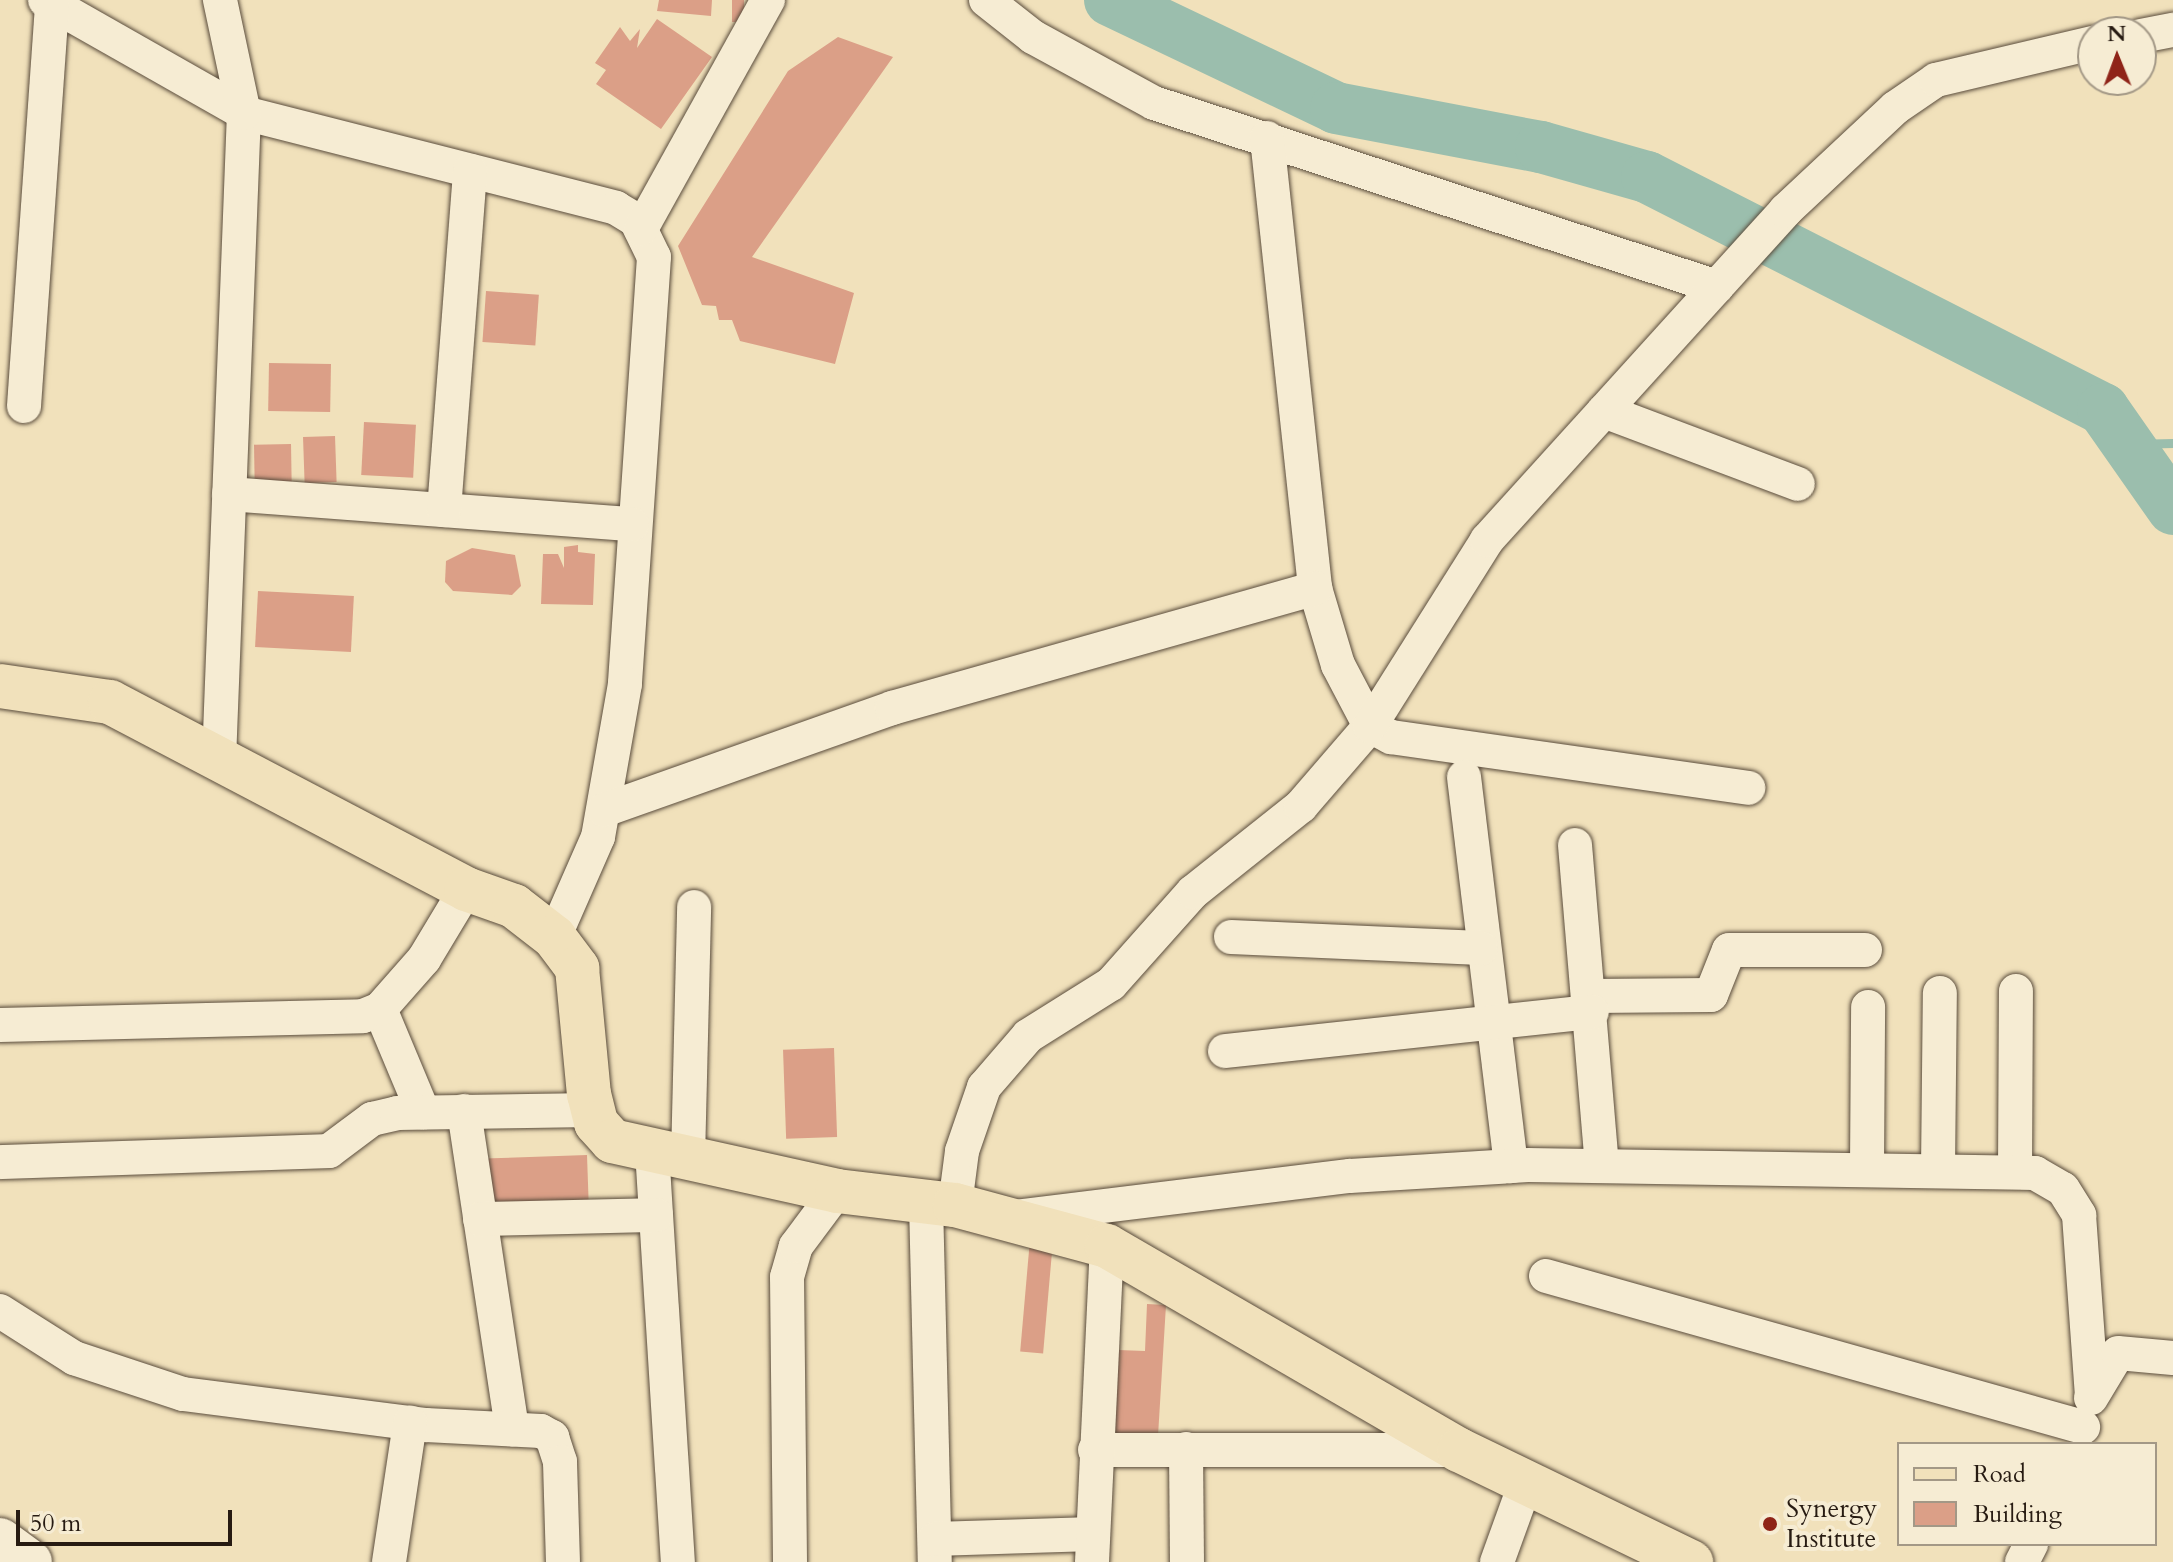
<!DOCTYPE html>
<html>
<head>
<meta charset="utf-8">
<style>
	body { margin:0 }
	#map { position:relative; width:2173px; height:1562px; overflow:hidden; background:#f1e1bb; font-family:Cardo,serif }
	div>[style] { position:absolute }
	.stream>* { height:9px; margin:-4.5px; padding:0 4.5px; transform-origin:4.5px; border-radius:4.5px; background:#9bbead }
	.river>* { height:52px; margin:-26px; padding:0 26px; transform-origin:26px; border-radius:26px; background:#9bbead }
	.building>* { inset:0; background:#db9f87; transform-origin:0 0 }
	.roads { filter:drop-shadow(0 0 2px #5a4c3c) drop-shadow(0 0 2px #5a4c3c) }
	.street>* { height:34px; margin:-17px; padding:0 17px; transform-origin:17px; border-radius:17px; background:#f6ecd3 }
	.secondary>* { height:44px; margin:-22px; padding:0 22px; transform-origin:22px; border-radius:22px; background:#f6ecd3 }
	.primary>* { height:44px; margin:-22px; padding:0 22px; transform-origin:22px; border-radius:22px; background:#f1e1bb }
	.dots>* { width:22px; height:22px; translate:-50% -50%; box-sizing:border-box; border:4px solid #f6ecd3; border-radius:50% }
	span { translate:-50% -50%; white-space:nowrap; text-align:center; line-height:1.15; -webkit-text-stroke:8px #f6ecd3; paint-order:stroke }
	.poi-label { font-size:26px; color:#271b12 }
	.left { translate:0 -50%; text-align:left }
	.legend { position:absolute; left:1897px; top:1442px; width:260px; height:104px; box-sizing:border-box; background:#f6ecd3; border:2px solid #a39886; margin:0; padding:10px 14px; list-style:none; font-size:24px; color:#271b12 }
	.legend li { display:flex; align-items:center; gap:16px; height:40px }
	.legend b { width:40px; border:2px solid #a39886 }
	.north { position:absolute; left:2077px; top:16px; width:80px; height:80px; box-sizing:border-box; background:#f6ecd3; border:2px solid #a39886; border-radius:50%; rotate:359deg; font-size:22px; font-weight:700; line-height:32px; text-align:center; color:#271b12 }
	.north::after { content:''; display:block; margin:auto; width:28px; height:36px; background:#8f2418; clip-path:polygon(50% 0,100% 100%,50% 72%,0 100%) }
	.scale { position:absolute; left:16px; top:1510px; width:216px; height:36px; box-sizing:border-box; border:4px solid #271b12; border-top:0; padding-left:10px; font-size:24px; line-height:28px; white-space:nowrap; color:#271b12; -webkit-text-stroke:6px #f6ecd3; paint-order:stroke }
</style>
</head>
<body>
<div id="map">
	<div class="stream">
		<i style="left:2131px;top:444px;width:42px;rotate:-1.4deg"></i>
	</div>
	<div class="river">
		<i style="left:1110px;top:0;width:250px;rotate:25.5deg"></i>
		<i style="left:1336px;top:108px;width:209px;rotate:10.8deg"></i>
		<i style="left:1541px;top:147px;width:110px;rotate:15.8deg"></i>
		<i style="left:1647px;top:177px;width:512px;rotate:26.97deg"></i>
		<i style="left:2103px;top:409px;width:122px;rotate:55deg"></i>
	</div>
	<div class="building">
		<i style="clip-path:polygon(659px 0,712px 0,711px 16px,657px 11px)"></i>
		<i style="left:732px;top:0;width:12px;height:22px"></i>
		<i style="clip-path:polygon(657px 19px,712px 57px,661px 129px,596px 84px,606px 70px,595px 63px,620px 27px,630px 41px,640px 29px,637px 48px)"></i>
		<i style="clip-path:polygon(838px 37px,893px 57px,752px 257px,854px 293px,835px 364px,740px 341px,732px 320px,719px 320px,716px 306px,702px 305px,678px 246px,788px 71px)"></i>
		<i style="left:486px;top:291px;width:53px;height:51px;rotate:4deg"></i>
		<i style="left:269px;top:363px;width:62px;height:48px;rotate:1deg"></i>
		<i style="left:364px;top:422px;width:52px;height:53px;rotate:3deg"></i>
		<i style="left:335px;top:436px;width:46px;height:32px;rotate:88deg"></i>
		<i style="left:291px;top:444px;width:47px;height:37px;rotate:89deg"></i>
		<i style="clip-path:polygon(578px 545px,578px 552px,595px 554px,593px 605px,541px 604px,543px 554px,558px 554px,564px 568px,564px 547px)"></i>
		<i style="clip-path:polygon(472px 548px,515px 555px,521px 586px,512px 595px,453px 591px,445px 582px,446px 561px)"></i>
		<i style="left:258px;top:591px;width:96px;height:56px;rotate:3deg"></i>
		<i style="left:834px;top:1048px;width:89px;height:51px;rotate:88deg"></i>
		<i style="left:587px;top:1155px;width:49px;height:103px;rotate:88deg"></i>
		<i style="left:1031px;top:1228px;width:23px;height:124px;rotate:5deg"></i>
		<i style="clip-path:polygon(1147px 1304px,1166px 1305px,1158px 1436px,1112px 1433px,1118px 1350px,1145px 1351px)"></i>
	</div>
	<div class="roads">
		<div class="street">
			<i style="left:45px;top:0;width:229px;rotate:29.6deg"></i>
			<i style="left:244px;top:113px;width:384px;rotate:14.3deg"></i>
			<i style="left:616px;top:208px;width:23px;rotate:31deg"></i>
			<i style="left:636px;top:220px;width:41px;rotate:64.1deg"></i>
			<i style="left:654px;top:257px;width:428px;rotate:93.9deg"></i>
			<i style="left:625px;top:684px;width:155px;rotate:100deg"></i>
			<i style="left:598px;top:837px;width:109px;rotate:113.7deg"></i>
			<i style="left:986px;top:0;width:60px;rotate:38.2deg"></i>
			<i style="left:1033px;top:37px;width:138px;rotate:28.6deg"></i>
			<i style="left:1154px;top:103px;width:592px;rotate:18.1deg"></i>
			<i style="left:2141px;top:36px;width:33px;rotate:-11deg"></i>
			<i style="left:1267px;top:138px;width:453px;rotate:83.9deg"></i>
			<i style="left:1315px;top:588px;width:80px;rotate:73.4deg"></i>
			<i style="left:1338px;top:665px;width:69px;rotate:62.3deg"></i>
			<i style="left:1370px;top:726px;width:24px;rotate:28deg"></i>
			<i style="left:1391px;top:737px;width:361px;rotate:8.1deg"></i>
			<i style="left:641px;top:229px;width:262px;rotate:-61deg"></i>
			<i style="left:24px;top:406px;width:403px;rotate:-86deg"></i>
			<i style="left:1604px;top:411px;width:207px;rotate:20.6deg"></i>
			<i style="left:229px;top:494px;width:404px;rotate:4.3deg"></i>
			<i style="left:444px;top:510px;width:340px;rotate:-85.6deg"></i>
			<i style="left:219px;top:760px;width:647px;rotate:-87.79deg"></i>
			<i style="left:244px;top:113px;width:116px;rotate:-102deg"></i>
			<i style="left:1464px;top:777px;width:392px;rotate:83.1deg"></i>
			<i style="left:604px;top:810px;width:306px;rotate:-19.5deg"></i>
			<i style="left:892px;top:708px;width:440px;rotate:-15.8deg"></i>
			<i style="left:1575px;top:845px;width:320px;rotate:85.2deg"></i>
			<i style="left:1231px;top:937px;width:250px;rotate:2.5deg"></i>
			<i style="left:1591px;top:996px;width:120px;rotate:-0.5deg"></i>
			<i style="left:1711px;top:995px;width:48px;rotate:-68.2deg"></i>
			<i style="left:1729px;top:950px;width:136px"></i>
			<i style="left:380px;top:1009px;width:112px;rotate:67.3deg"></i>
			<i style="left:0;top:1025px;width:363px;rotate:-1.4deg"></i>
			<i style="left:363px;top:1016px;width:18px;rotate:-22deg"></i>
			<i style="left:380px;top:1009px;width:67px;rotate:-48.7deg"></i>
			<i style="left:424px;top:959px;width:82px;rotate:-59deg"></i>
			<i style="left:1225px;top:1051px;width:369px;rotate:-6.1deg"></i>
			<i style="left:464px;top:1111px;width:322px;rotate:81.4deg"></i>
			<i style="left:652px;top:1151px;width:412px;rotate:86.4deg"></i>
			<i style="left:688px;top:1159px;width:252px;rotate:-88.6deg"></i>
			<i style="left:0;top:1162px;width:329px;rotate:-1.9deg"></i>
			<i style="left:329px;top:1151px;width:54px;rotate:-36.7deg"></i>
			<i style="left:372px;top:1119px;width:26px;rotate:-13deg"></i>
			<i style="left:397px;top:1113px;width:196px;rotate:-0.9deg"></i>
			<i style="left:1867px;top:1167px;width:160px;rotate:-89.6deg"></i>
			<i style="left:1938px;top:1170px;width:177px;rotate:-89.4deg"></i>
			<i style="left:2015px;top:1172px;width:181px;rotate:-89.7deg"></i>
			<i style="left:926px;top:1203px;width:359px;rotate:88.6deg"></i>
			<i style="left:955px;top:1205px;width:54px;rotate:-82.6deg"></i>
			<i style="left:962px;top:1151px;width:68px;rotate:-71deg"></i>
			<i style="left:984px;top:1087px;width:67px;rotate:-49.2deg"></i>
			<i style="left:1028px;top:1036px;width:98px;rotate:-32.1deg"></i>
			<i style="left:1111px;top:984px;width:123px;rotate:-48.3deg"></i>
			<i style="left:1193px;top:892px;width:138px;rotate:-38.5deg"></i>
			<i style="left:1301px;top:806px;width:106px;rotate:-49.2deg"></i>
			<i style="left:1370px;top:726px;width:220px;rotate:-57.8deg"></i>
			<i style="left:1487px;top:540px;width:444px;rotate:-47.8deg"></i>
			<i style="left:1785px;top:211px;width:151px;rotate:-43.1deg"></i>
			<i style="left:1895px;top:108px;width:50px;rotate:-34.3deg"></i>
			<i style="left:1936px;top:80px;width:161px;rotate:-13.3deg"></i>
			<i style="left:1014px;top:1217px;width:338px;rotate:-7deg"></i>
			<i style="left:1350px;top:1176px;width:178px;rotate:-3.5deg"></i>
			<i style="left:1528px;top:1165px;width:507px;rotate:0.9deg"></i>
			<i style="left:2035px;top:1173px;width:32px;rotate:30deg"></i>
			<i style="left:2063px;top:1189px;width:31px;rotate:58deg"></i>
			<i style="left:2079px;top:1215px;width:180px;rotate:85.9deg"></i>
			<i style="left:480px;top:1219px;width:176px;rotate:-1.3deg"></i>
			<i style="left:1546px;top:1276px;width:558px;rotate:15.71deg"></i>
			<i style="left:0;top:1311px;width:88px;rotate:32.4deg"></i>
			<i style="left:74px;top:1358px;width:115px;rotate:18.3deg"></i>
			<i style="left:183px;top:1394px;width:245px;rotate:7.3deg"></i>
			<i style="left:426px;top:1425px;width:115px;rotate:3deg"></i>
			<i style="left:541px;top:1431px;width:13px;rotate:29deg"></i>
			<i style="left:552px;top:1437px;width:26px;rotate:72deg"></i>
			<i style="left:560px;top:1462px;width:100px;rotate:88.3deg"></i>
			<i style="left:2091px;top:1398px;width:52px;rotate:-59deg"></i>
			<i style="left:2118px;top:1353px;width:55px;rotate:5.2deg"></i>
			<i style="left:1186px;top:1449px;width:113px;rotate:89.5deg"></i>
			<i style="left:1095px;top:1450px;width:364px"></i>
			<i style="left:935px;top:1539px;width:157px;rotate:-1.8deg"></i>
			<i style="left:389px;top:1562px;width:141px;rotate:-81.4deg"></i>
			<i style="left:790px;top:1562px;width:285px;rotate:-90.6deg"></i>
			<i style="left:787px;top:1277px;width:32px;rotate:-74deg"></i>
			<i style="left:796px;top:1246px;width:69px;rotate:-53.3deg"></i>
			<i style="left:1092px;top:1562px;width:316px;rotate:-87.3deg"></i>
			<i style="left:1497px;top:1562px;width:85px;rotate:-70.1deg"></i>
			<i style="left:2022px;top:1562px;width:20px;rotate:-63deg"></i>
		</div>
		<div class="secondary">
			<i style="left:0;top:1540px;width:37px;rotate:36deg"></i>
		</div>
		<div class="primary">
			<i style="left:0;top:686px;width:111px;rotate:8.3deg"></i>
			<i style="left:110px;top:702px;width:402px;rotate:27.7deg"></i>
			<i style="left:466px;top:889px;width:51px;rotate:19.5deg"></i>
			<i style="left:514px;top:906px;width:51px;rotate:37.8deg"></i>
			<i style="left:554px;top:937px;width:39px;rotate:53deg"></i>
			<i style="left:577px;top:968px;width:127px;rotate:84.6deg"></i>
			<i style="left:589px;top:1094px;width:30px;rotate:76deg"></i>
			<i style="left:596px;top:1123px;width:24px;rotate:48deg"></i>
			<i style="left:612px;top:1141px;width:230px;rotate:12.5deg"></i>
			<i style="left:837px;top:1191px;width:119px;rotate:6.8deg"></i>
			<i style="left:955px;top:1205px;width:157px;rotate:15.1deg"></i>
			<i style="left:1107px;top:1246px;width:407px;rotate:30.1deg"></i>
			<i style="left:1459px;top:1450px;width:258px;rotate:25.8deg"></i>
		</div>
	</div>
	<div class="dots">
		<i style="left:1770px;top:1524px;background:#8f2418"></i>
	</div>
	<div class="poi-label">
		<span class="left" style="left:1786px;top:1524px">Synergy<br>Institute</span>
	</div>
	<ul class="legend">
	<li><b style="height:10px;background:#f1e1bb"></b>Road</li>
	<li><b style="height:22px;background:#db9f87"></b>Building</li>
	</ul>
	<div class="north">N</div>
	<div class="scale">50 m</div>
</div>
</body>
</html>
